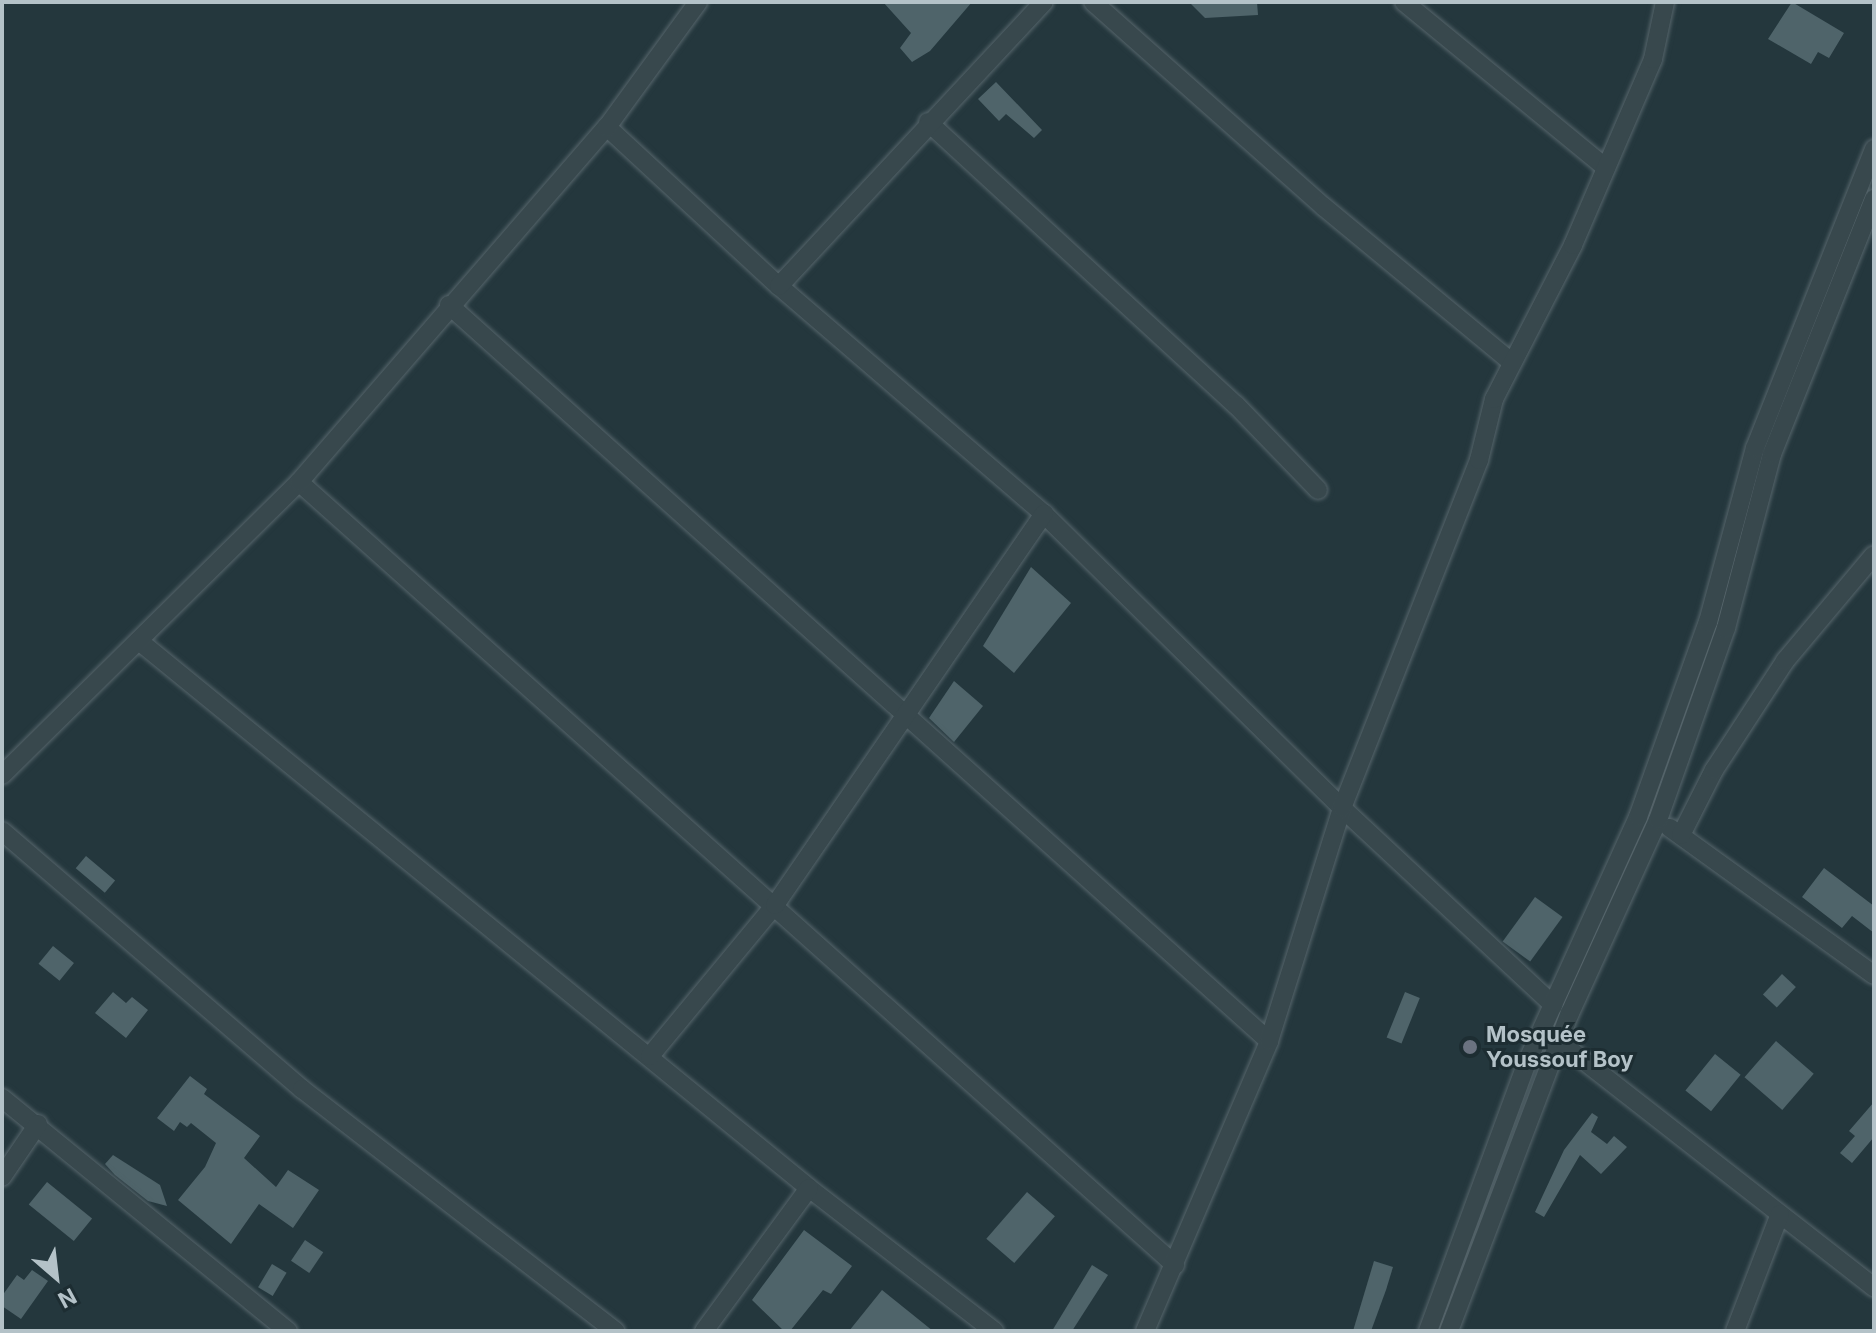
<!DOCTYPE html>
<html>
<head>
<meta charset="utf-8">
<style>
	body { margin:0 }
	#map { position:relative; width:1876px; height:1333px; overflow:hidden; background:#24373d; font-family:Inter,sans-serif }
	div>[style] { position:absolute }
	.building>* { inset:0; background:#4f646a; transform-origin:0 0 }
	.roads { filter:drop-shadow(0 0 2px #56656b) drop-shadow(0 0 2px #56656b) }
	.street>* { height:18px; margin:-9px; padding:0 9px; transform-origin:9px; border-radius:9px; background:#38484d }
	.dots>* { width:22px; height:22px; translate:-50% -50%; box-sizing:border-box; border:4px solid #1d2d32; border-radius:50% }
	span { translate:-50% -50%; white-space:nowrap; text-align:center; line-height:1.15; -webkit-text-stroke:6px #1d2d32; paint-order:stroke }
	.poi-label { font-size:22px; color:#b4c2c8; font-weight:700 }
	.left { translate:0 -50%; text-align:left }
	.frame { position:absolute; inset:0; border:4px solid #b4c2c8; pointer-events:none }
	.north { position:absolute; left:16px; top:1237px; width:80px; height:80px; -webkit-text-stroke:6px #1d2d32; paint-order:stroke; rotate:152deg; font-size:22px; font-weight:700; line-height:32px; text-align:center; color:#b4c2c8 }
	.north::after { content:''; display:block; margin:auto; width:28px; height:36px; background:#b4c2c8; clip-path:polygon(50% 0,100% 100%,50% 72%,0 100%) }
</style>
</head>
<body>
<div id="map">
	<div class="building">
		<i style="clip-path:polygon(883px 2px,972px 2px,930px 51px,912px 62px,900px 48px,911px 33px)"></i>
		<i style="clip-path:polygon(1189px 2px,1257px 2px,1258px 15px,1205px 18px)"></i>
		<i style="clip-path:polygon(1792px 2px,1844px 33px,1829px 58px,1818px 52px,1811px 64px,1768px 39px)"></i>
		<i style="clip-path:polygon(996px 82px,1042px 130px,1034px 138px,1006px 114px,999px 121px,978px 99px)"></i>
		<i style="clip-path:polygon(1031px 567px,1071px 603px,1014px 673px,983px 646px)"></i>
		<i style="clip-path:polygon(954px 681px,983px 706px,954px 742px,929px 718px)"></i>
		<i style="left:86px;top:856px;width:38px;height:16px;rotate:40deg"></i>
		<i style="clip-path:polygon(1824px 868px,1874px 906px,1874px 933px,1852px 916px,1842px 928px,1802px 897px)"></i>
		<i style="left:1535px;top:897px;width:34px;height:55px;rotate:36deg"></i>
		<i style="left:53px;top:946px;width:27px;height:23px;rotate:39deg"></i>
		<i style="left:1782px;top:974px;width:19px;height:28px;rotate:43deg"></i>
		<i style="clip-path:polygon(113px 992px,126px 1003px,132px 997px,148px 1010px,126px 1038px,95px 1013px)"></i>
		<i style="left:1405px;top:992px;width:16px;height:49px;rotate:22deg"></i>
		<i style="left:1776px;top:1041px;width:50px;height:48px;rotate:41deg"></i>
		<i style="left:1715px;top:1054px;width:33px;height:47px;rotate:39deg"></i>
		<i style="clip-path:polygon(190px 1076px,207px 1089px,204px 1094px,260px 1136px,244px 1158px,276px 1187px,288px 1170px,319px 1190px,293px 1228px,259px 1204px,231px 1244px,178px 1200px,205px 1167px,216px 1143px,191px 1123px,187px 1127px,180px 1122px,174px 1131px,157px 1118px)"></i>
		<i style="clip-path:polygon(1874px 1102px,1874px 1137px,1852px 1163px,1840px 1153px,1855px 1136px,1849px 1131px)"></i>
		<i style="clip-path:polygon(1592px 1113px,1598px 1117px,1591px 1132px,1607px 1144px,1614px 1136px,1627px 1147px,1601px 1174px,1580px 1155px,1544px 1217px,1535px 1212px,1564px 1150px)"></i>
		<i style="clip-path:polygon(113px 1155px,160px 1185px,167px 1206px,148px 1201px,115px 1175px,105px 1164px)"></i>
		<i style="left:47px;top:1182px;width:58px;height:29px;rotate:39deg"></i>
		<i style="left:1027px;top:1192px;width:37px;height:62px;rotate:41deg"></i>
		<i style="clip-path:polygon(804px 1230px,852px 1266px,831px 1294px,823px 1290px,790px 1331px,784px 1331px,752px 1300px)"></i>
		<i style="left:305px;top:1240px;width:22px;height:25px;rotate:34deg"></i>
		<i style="clip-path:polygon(1374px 1261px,1393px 1267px,1386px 1290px,1371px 1331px,1353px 1331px)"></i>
		<i style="left:272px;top:1264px;width:17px;height:27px;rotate:31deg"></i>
		<i style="clip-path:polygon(1092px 1265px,1108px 1275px,1072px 1331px,1052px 1331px)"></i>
		<i style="clip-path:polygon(32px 1270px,48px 1281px,21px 1319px,2px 1306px,2px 1296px,17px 1275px,24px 1280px)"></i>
		<i style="clip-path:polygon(882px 1290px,933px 1331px,849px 1331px)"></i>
	</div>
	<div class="roads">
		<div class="street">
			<i style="left:1093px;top:2px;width:309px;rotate:41.6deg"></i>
			<i style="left:1324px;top:207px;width:241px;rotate:39.6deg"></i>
			<i style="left:1404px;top:2px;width:261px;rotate:39.4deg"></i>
			<i style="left:928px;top:122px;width:418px;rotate:42.6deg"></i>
			<i style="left:1236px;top:405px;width:118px;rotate:46deg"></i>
			<i style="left:607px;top:127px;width:234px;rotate:42.8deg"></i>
			<i style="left:779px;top:286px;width:350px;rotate:40.7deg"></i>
			<i style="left:1044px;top:514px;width:419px;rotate:44.6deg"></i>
			<i style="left:1342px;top:808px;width:289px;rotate:43deg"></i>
			<i style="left:779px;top:286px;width:388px;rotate:-47deg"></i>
			<i style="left:449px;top:305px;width:1102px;rotate:41.91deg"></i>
			<i style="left:299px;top:482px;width:1175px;rotate:41.79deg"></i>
			<i style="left:139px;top:641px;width:865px;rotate:39.23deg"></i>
			<i style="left:809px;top:1188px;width:234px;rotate:37.7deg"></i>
			<i style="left:2px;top:775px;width:417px;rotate:-44.6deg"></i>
			<i style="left:299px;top:482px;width:470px;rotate:-49.1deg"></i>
			<i style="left:607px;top:127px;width:155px;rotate:-53.9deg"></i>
			<i style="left:1670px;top:828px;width:251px;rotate:35.8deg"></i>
			<i style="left:2px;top:831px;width:396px;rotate:40.7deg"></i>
			<i style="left:302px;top:1089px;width:396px;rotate:37.7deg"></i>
			<i style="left:1681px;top:835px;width:73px;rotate:-63.1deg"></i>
			<i style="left:1714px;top:770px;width:130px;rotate:-56.9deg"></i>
			<i style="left:1785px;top:661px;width:138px;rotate:-50deg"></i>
			<i style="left:1551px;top:1035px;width:410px;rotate:38deg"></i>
			<i style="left:650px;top:1056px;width:196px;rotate:-50.4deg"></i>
			<i style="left:775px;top:905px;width:475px;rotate:-55.5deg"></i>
			<i style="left:2px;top:1098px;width:369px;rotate:39.2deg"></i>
			<i style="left:2px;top:1177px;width:64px;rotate:-55.8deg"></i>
			<i style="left:704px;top:1331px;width:177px;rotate:-53.7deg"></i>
			<i style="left:1145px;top:1331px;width:315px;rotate:-66.8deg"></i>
			<i style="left:1269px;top:1041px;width:244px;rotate:-72.6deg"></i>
			<i style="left:1342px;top:808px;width:374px;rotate:-68.5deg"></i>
			<i style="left:1479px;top:460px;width:63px;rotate:-76.2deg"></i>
			<i style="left:1494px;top:399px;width:173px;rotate:-62.8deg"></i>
			<i style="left:1573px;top:245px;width:202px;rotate:-66.7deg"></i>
			<i style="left:1653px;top:59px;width:58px;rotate:-78.1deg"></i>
			<i style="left:1428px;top:1331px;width:284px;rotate:-69.8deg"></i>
			<i style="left:1526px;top:1064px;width:271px;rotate:-65.6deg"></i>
			<i style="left:1638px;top:817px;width:207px;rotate:-70.3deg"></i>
			<i style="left:1708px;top:622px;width:180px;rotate:-74.9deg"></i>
			<i style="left:1755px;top:448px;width:322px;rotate:-68.3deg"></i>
			<i style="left:1449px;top:1331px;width:340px;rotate:-69.2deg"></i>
			<i style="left:1570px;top:1013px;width:212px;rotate:-65.5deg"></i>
			<i style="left:1658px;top:820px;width:204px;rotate:-70.5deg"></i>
			<i style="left:1726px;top:628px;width:180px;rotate:-75.2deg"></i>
			<i style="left:1772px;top:454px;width:275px;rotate:-68.2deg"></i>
			<i style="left:1735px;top:1331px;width:125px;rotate:-69deg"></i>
		</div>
	</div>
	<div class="dots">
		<i style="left:1470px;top:1047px;background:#6b7280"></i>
	</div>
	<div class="poi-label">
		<span class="left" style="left:1486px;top:1047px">Mosquée<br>Youssouf Boy</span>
	</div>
	<div class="frame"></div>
	<div class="north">N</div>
</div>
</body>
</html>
